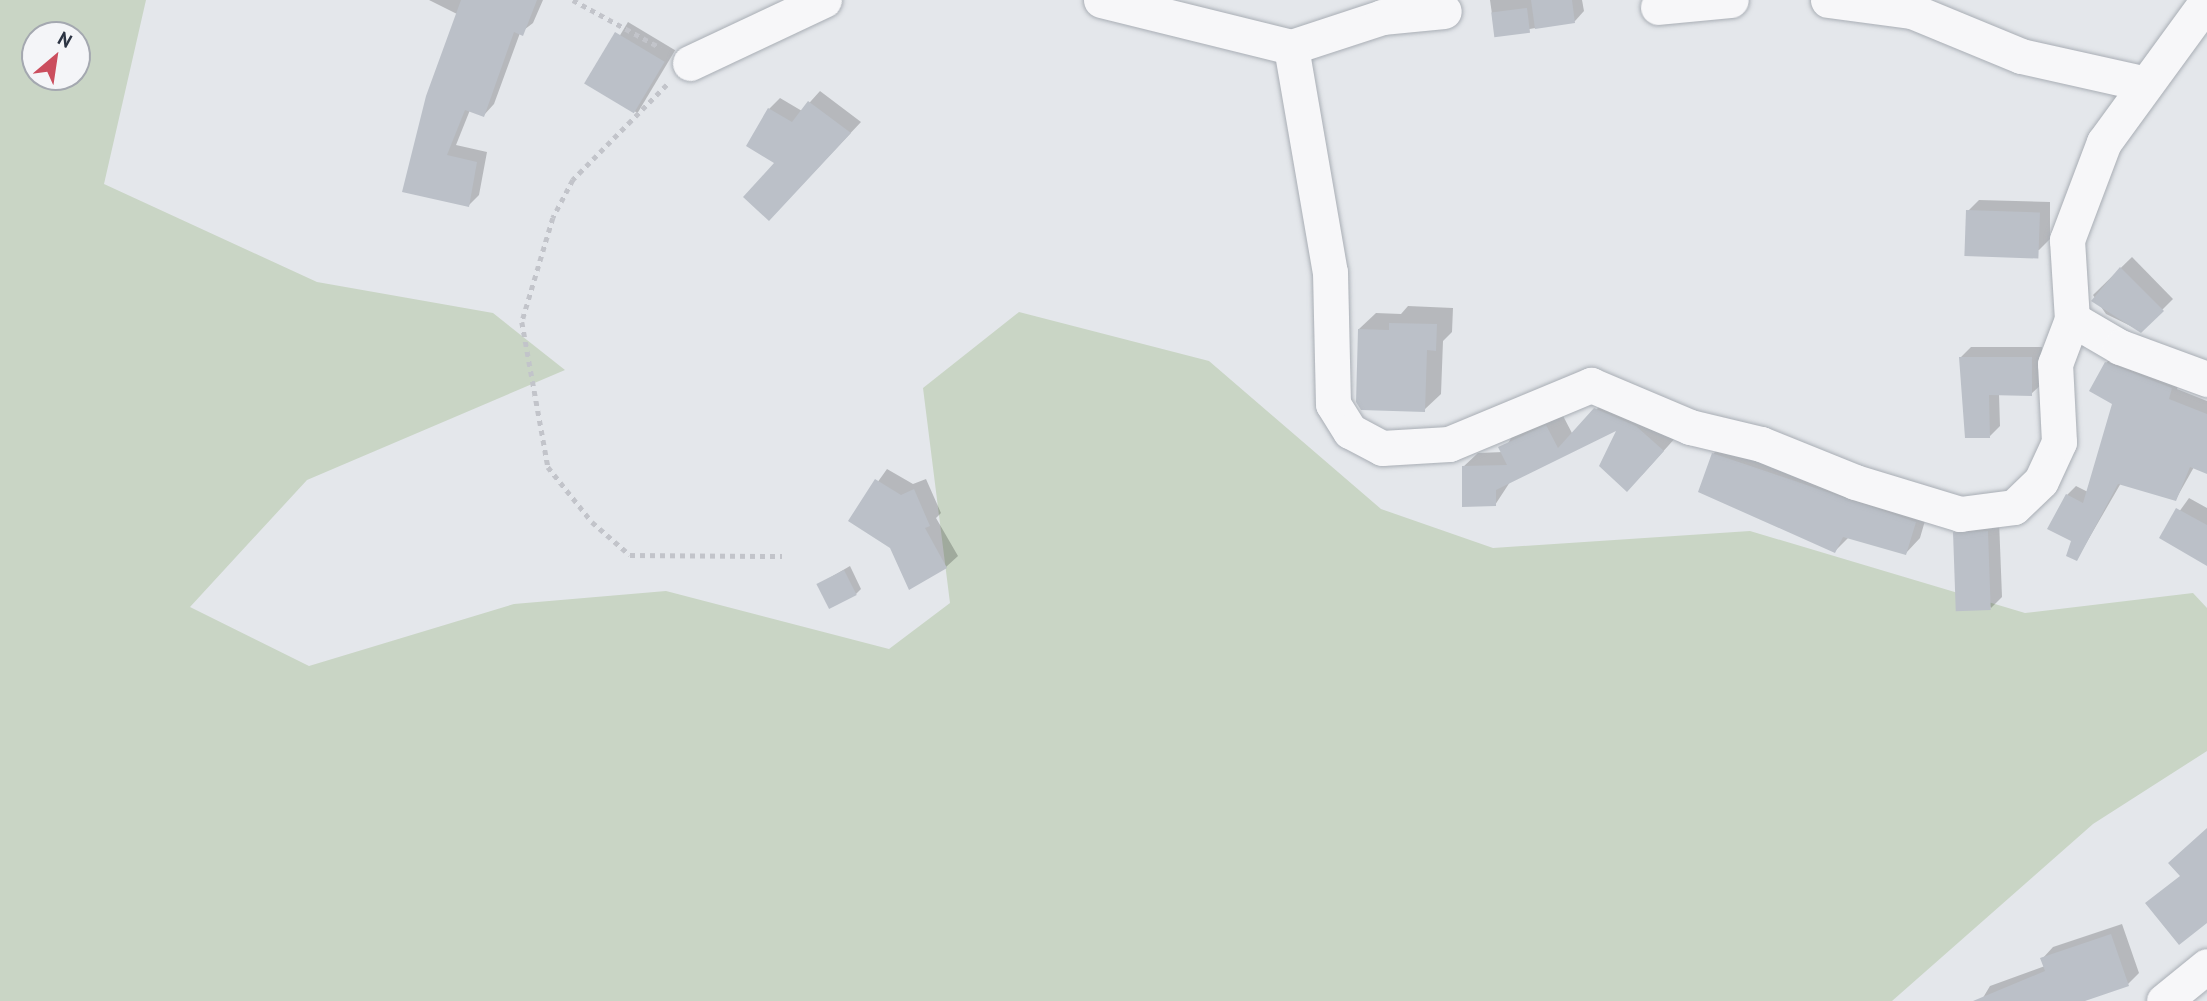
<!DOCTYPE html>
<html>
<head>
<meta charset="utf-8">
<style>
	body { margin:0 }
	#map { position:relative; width:2207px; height:1001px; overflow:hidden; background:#e4e7eb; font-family:"PT Sans",sans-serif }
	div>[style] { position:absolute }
	.green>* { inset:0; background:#c9d5c5 }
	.shadow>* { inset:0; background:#0003; transform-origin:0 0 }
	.building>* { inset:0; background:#bbc0c8; transform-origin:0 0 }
	.path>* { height:4.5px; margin-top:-2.25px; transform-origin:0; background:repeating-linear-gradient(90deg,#c2c4ca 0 5px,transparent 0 10px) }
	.roads { filter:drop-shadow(0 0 2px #a9aeb5) drop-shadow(0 0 2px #a9aeb5) }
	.minor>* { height:35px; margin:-17.5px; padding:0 17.5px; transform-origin:17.5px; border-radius:17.5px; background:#f7f7f9 }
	span { translate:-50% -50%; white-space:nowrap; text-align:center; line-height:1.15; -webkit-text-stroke:6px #f4f5f8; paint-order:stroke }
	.north { position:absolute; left:21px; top:21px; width:70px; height:70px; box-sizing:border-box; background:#f4f5f8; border:2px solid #a4a8b0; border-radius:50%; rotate:29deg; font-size:19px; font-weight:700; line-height:28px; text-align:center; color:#2c3443 }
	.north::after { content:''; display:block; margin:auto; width:24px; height:32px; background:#cb4e5e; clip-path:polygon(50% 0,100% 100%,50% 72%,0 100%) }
</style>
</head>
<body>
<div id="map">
	<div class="green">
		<i style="clip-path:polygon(evenodd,0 0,146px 0,104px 184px,317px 282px,493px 313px,565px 370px,307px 480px,190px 607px,309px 666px,514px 604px,666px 591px,889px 649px,950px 603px,923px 388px,1019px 312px,1209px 361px,1381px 509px,1493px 548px,1750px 531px,2025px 613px,2193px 593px,2207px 608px,2207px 751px,2093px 824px,1892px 1001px,0 1001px,0 0,35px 35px,77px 35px,77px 77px,35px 77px,35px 35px)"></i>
	</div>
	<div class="shadow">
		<i style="clip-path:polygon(429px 0,543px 0,533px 23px,520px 33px,494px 104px,484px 115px,470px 110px,456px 145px,487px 152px,479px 195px,468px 206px,405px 191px,457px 14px)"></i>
		<i style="clip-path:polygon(1490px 0,1582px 0,1584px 11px,1575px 21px,1495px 35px)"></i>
		<i style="left:628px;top:22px;width:55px;height:73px;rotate:31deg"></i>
		<i style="clip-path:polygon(820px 91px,861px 122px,780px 208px,769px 109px,780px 98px,802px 111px)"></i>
		<i style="clip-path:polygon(1979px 200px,2050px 202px,2050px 239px,2039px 250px,1967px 254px,1968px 211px)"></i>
		<i style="clip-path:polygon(2132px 257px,2173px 299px,2141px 331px,2106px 314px,2093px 295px)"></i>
		<i style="clip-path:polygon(1408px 306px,1453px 308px,1452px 332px,1443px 341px,1441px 394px,1424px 410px,1359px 329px,1376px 313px,1401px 314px)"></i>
		<i style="clip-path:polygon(1971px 347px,2042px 347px,2042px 384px,2031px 394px,1999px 394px,2000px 426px,1990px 436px,1961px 357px)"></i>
		<i style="clip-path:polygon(2116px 353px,2180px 378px,2177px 389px,2207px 401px,2207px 459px,2194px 467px,2176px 499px,2121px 483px,2077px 559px,2067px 495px,2076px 486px,2088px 492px,2115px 404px,2106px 363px)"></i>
		<i style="clip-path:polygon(1610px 395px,1677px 436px,1642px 475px,1620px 427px,1510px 482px,1495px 505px,1463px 467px,1478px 453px,1503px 452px,1514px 433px,1561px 412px,1573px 435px)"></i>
		<i style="clip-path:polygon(1728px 439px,1929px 507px,1920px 538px,1906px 553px,1849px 537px,1835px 551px,1713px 454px)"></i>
		<i style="clip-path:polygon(887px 469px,913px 484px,926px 479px,941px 513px,936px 518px,958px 556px,946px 567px,891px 546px,850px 521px)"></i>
		<i style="clip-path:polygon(2189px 498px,2207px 508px,2207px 563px,2161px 537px)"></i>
		<i style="clip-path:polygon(1999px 520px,2002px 597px,1991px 608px,1955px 534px,1966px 522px)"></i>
		<i style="clip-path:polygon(850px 566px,861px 589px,856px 594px,819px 584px)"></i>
		<i style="clip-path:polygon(2122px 924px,2139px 973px,2128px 984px,2079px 1001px,1981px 1001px,1990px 986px,2045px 966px,2042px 959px,2053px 947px)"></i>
	</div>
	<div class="building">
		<i style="clip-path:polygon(461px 0,537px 0,523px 36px,514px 32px,484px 117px,465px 110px,447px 155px,477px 162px,469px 207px,402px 192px,426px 96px)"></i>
		<i style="clip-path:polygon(1531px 0,1572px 0,1575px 23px,1535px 29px)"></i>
		<i style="left:1527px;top:8px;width:25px;height:36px;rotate:83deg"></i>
		<i style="left:615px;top:32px;width:58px;height:60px;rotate:31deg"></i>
		<i style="clip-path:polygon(808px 101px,851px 133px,769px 221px,743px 197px,774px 163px,746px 146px,768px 108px,792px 122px)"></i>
		<i style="left:1966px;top:210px;width:74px;height:46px;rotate:2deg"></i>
		<i style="clip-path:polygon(2120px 267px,2164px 311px,2141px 333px,2091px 301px)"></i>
		<i style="clip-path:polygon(1389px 323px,1437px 324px,1436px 351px,1427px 350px,1425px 412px,1361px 410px,1356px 402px,1358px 329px,1389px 330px)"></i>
		<i style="clip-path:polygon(1959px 357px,2032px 357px,2032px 396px,1989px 395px,1990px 438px,1965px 438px)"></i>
		<i style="clip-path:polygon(2105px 362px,2172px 388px,2169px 399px,2207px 414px,2207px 474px,2190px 467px,2176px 501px,2118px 484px,2077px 561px,2066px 556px,2071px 541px,2047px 529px,2066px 494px,2083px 503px,2112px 404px,2089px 391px)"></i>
		<i style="clip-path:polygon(1594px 408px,1636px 426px,1664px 451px,1627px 492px,1599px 466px,1616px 431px,1496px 490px,1496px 506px,1462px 507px,1462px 466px,1507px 465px,1498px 447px,1546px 425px,1558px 448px)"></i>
		<i style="clip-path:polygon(1712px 453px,1916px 522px,1906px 555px,1843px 537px,1835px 553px,1698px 492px)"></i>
		<i style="clip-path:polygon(875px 479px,901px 495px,914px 489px,930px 526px,925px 528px,947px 568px,909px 590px,890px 548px,848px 521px)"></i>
		<i style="clip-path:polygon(2176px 508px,2207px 525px,2207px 566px,2159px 538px)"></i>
		<i style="left:1988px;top:531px;width:79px;height:35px;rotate:88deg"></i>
		<i style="left:844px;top:570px;width:28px;height:31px;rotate:63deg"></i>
		<i style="clip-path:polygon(2207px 828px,2207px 923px,2179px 945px,2145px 903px,2180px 876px,2168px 863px)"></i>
		<i style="clip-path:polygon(2111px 934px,2129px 986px,2085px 1001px,1973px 1001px,2045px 971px,2040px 958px)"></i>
	</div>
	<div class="path">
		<i style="left:573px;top:0;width:100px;rotate:28.6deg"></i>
		<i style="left:667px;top:85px;width:134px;rotate:134.7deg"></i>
		<i style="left:573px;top:180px;width:43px;rotate:117.8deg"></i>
		<i style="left:553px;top:218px;width:109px;rotate:106.6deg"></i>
		<i style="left:522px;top:322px;width:147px;rotate:79.8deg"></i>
		<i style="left:548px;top:467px;width:70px;rotate:51.3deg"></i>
		<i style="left:592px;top:522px;width:50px;rotate:41deg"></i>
		<i style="left:630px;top:555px;width:152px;rotate:0.4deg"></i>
	</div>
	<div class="roads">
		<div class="minor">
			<i style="left:1101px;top:0;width:196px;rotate:13.9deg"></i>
			<i style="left:1291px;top:47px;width:96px;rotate:-18.2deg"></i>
			<i style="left:1382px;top:17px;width:62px;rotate:-5.5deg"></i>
			<i style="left:1828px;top:0;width:85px;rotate:7.5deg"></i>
			<i style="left:1912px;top:11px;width:118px;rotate:22.4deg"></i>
			<i style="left:2021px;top:56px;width:128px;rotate:12.6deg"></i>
			<i style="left:2207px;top:1px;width:175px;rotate:126.1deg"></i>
			<i style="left:2104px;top:142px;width:105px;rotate:110.7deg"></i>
			<i style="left:2067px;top:240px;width:79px;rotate:86.4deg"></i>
			<i style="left:2072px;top:319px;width:56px;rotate:30.3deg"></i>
			<i style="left:2120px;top:347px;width:93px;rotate:20.2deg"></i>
			<i style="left:1658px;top:7px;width:73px;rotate:-5.5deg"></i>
			<i style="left:1291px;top:47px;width:228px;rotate:80.2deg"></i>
			<i style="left:1330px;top:272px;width:132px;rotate:88.7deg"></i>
			<i style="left:1333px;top:404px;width:32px;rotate:58deg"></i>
			<i style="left:1350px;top:431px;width:36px;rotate:28deg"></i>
			<i style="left:1382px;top:448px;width:67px;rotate:-3.4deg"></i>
			<i style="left:1449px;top:444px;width:154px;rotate:-22.6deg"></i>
			<i style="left:1591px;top:385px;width:108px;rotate:23deg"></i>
			<i style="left:1690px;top:427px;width:73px;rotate:13.5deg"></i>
			<i style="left:1761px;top:444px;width:101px;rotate:22deg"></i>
			<i style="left:1855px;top:482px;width:110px;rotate:16.9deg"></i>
			<i style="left:1960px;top:514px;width:54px;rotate:-7.4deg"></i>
			<i style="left:2014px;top:507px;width:37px;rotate:-44deg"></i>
			<i style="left:2041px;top:481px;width:43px;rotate:-65.2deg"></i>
			<i style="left:2059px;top:442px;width:78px;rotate:-92.9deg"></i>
			<i style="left:2055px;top:364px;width:48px;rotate:-69.3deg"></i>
			<i style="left:690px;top:63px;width:148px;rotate:-25.2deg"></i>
			<i style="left:2164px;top:1001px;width:55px;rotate:-39.1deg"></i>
		</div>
	</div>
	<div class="north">N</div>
</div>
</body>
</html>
